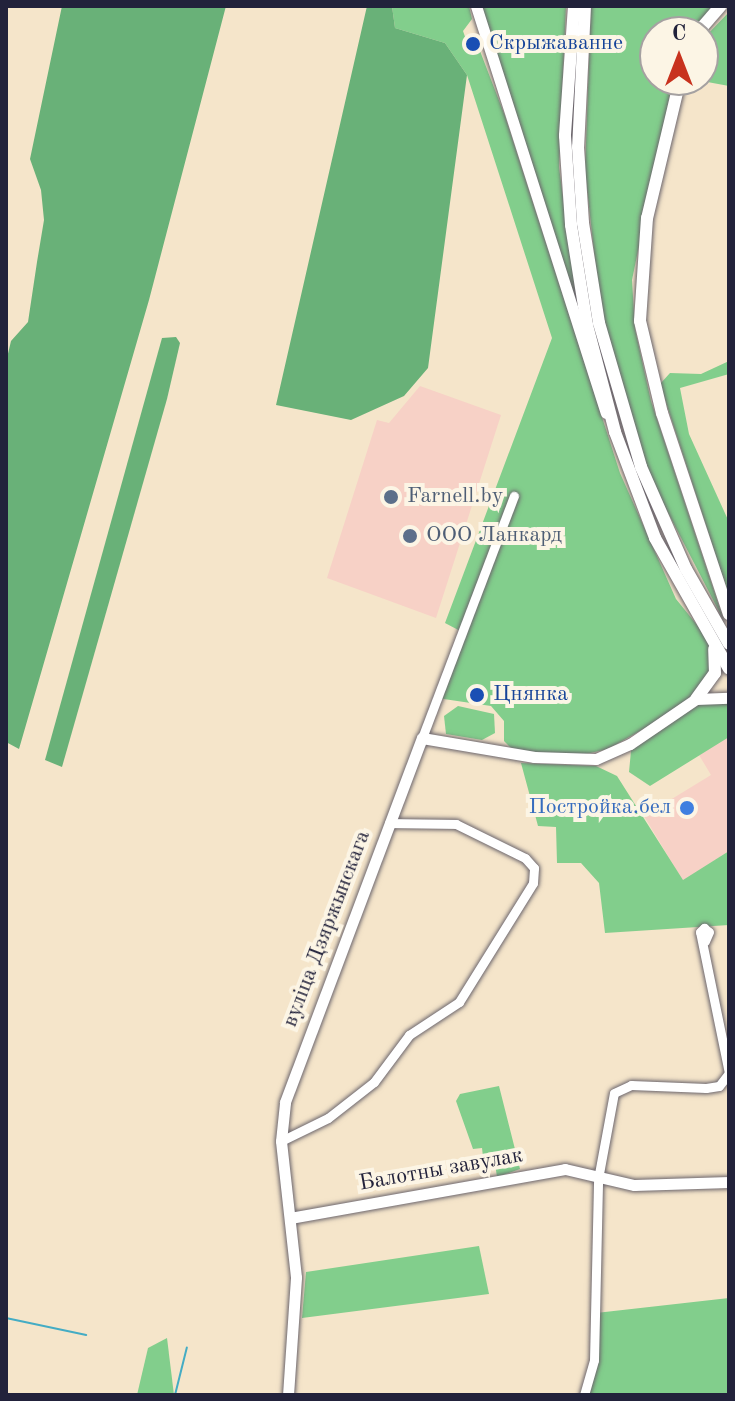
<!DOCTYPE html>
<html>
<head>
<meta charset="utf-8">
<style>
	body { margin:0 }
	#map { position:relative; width:735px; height:1401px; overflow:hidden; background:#f5e5ca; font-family:"Old Standard TT",serif }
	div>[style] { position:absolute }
	.built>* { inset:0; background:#f7d1c6 }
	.green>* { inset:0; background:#82ce8c }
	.forest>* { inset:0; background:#69b178 }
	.stream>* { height:2px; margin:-1px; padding:0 1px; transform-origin:1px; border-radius:1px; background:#44acc4 }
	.roads { filter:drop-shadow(0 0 2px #6c666d) drop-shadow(0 0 2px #6c666d) }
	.minor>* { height:9px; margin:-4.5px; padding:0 4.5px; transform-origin:4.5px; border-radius:4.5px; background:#fff }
	.major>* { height:11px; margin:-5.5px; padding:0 5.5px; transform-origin:5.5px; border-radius:5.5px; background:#fff }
	.highway>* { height:12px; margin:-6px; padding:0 6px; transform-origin:6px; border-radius:6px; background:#fff }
	.dots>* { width:22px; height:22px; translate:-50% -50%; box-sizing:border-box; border:4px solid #fcf5e5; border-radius:50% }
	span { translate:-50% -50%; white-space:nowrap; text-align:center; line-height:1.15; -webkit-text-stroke:8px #fcf5e5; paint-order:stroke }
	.transit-label { font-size:22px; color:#164399 }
	.left { translate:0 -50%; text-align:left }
	.service-label { font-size:22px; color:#4e5e75 }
	.shop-label { font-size:22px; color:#366cbe }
	.right { translate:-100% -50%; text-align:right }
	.street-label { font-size:22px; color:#22223b }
	.frame { position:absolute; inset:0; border:8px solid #22223b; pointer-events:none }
	.north { position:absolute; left:639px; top:16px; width:80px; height:80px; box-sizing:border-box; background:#fcf5e5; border:2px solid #a5a1a1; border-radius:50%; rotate:0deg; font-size:22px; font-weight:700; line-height:32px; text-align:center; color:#22223b }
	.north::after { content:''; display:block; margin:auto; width:28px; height:36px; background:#c8321e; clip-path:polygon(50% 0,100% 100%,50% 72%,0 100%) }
</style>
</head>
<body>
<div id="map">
	<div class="built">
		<i style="clip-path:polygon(420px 386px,501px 415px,436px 618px,327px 578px,377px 420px,389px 423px)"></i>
		<i style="clip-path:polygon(728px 737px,729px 851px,683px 881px,644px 816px,711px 775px,699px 755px)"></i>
	</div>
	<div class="green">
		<i style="clip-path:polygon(392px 6px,469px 6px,472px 19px,463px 31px,469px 48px,480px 51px,505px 116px,620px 473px,676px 599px,714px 646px,716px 662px,698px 698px,729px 698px,729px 737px,650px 786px,629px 772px,631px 751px,691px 702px,608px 749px,577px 756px,513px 750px,504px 741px,504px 721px,491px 706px,437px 698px,464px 633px,445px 623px,552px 338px,467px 75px,445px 43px,395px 28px)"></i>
		<i style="clip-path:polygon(479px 6px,566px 6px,559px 167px,580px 325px)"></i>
		<i style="clip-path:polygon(591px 6px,712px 7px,692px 32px,655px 32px,655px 80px,673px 80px,632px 280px,635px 329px,651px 401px,724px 621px,648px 474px,600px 306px,585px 170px)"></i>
		<i style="clip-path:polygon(729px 12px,729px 86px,702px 81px,703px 39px)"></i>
		<i style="clip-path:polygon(729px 361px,729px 374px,680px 388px,689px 434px,729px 522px,729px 596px,660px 384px,670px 373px,701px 374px)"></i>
		<i style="clip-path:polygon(458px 706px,494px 714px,495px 733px,482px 740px,446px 734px,444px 716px)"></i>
		<i style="clip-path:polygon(521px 763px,596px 766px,617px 776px,683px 880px,729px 851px,729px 925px,605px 933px,599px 883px,581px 863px,557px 863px,556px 827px,538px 826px)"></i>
		<i style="clip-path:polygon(499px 1086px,520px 1169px,497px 1177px,494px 1157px,483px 1157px,482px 1148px,473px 1149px,456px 1101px,460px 1094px)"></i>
		<i style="clip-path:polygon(479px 1246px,489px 1294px,302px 1318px,306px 1272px)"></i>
		<i style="clip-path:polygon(729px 1298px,729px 1395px,584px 1395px,591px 1376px,596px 1313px)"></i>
		<i style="clip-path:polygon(167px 1338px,174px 1395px,137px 1395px,148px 1348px)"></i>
	</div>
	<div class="forest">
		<i style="clip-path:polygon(62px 6px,226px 6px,149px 300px,19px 749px,6px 742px,6px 362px,11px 341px,28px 322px,37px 262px,44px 220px,41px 190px,30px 159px)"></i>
		<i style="clip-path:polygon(367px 6px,392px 6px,395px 28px,445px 43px,467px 75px,428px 368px,404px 396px,351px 420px,276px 405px)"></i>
		<i style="clip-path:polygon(176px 337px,180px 343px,167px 399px,62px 767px,45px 760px,162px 338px)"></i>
	</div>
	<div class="stream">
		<i style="left:6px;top:1318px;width:82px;rotate:12deg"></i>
		<i style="left:175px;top:1395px;width:49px;rotate:-76deg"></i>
	</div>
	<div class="roads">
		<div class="minor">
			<i style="left:422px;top:738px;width:259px;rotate:-69.2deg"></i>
			<i style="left:281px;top:1141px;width:52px;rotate:-26.1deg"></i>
			<i style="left:328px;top:1118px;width:58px;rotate:-38deg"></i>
			<i style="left:374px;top:1082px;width:59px;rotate:-53.3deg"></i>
			<i style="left:409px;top:1035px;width:60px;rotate:-33.4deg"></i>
			<i style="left:459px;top:1002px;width:140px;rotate:-58.1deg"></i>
			<i style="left:533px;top:883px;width:15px;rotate:-86deg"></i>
			<i style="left:534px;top:868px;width:13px;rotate:-132deg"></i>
			<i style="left:525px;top:858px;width:77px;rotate:-153.8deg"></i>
			<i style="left:456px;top:824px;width:67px;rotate:-179.1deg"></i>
			<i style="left:584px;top:1395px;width:36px;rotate:-74deg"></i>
			<i style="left:594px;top:1360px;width:181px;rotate:-88.7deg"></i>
			<i style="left:598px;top:1179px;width:87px;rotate:-79.5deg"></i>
			<i style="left:614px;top:1093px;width:19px;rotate:-25deg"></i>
			<i style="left:631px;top:1085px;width:75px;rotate:2.3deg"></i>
			<i style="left:706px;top:1088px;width:13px;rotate:-9deg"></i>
			<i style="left:719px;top:1086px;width:16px;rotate:-52deg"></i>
			<i style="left:729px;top:1073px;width:144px;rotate:-101.6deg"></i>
			<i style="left:700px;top:932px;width:6px;rotate:-45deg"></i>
			<i style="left:704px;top:928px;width:6px;rotate:39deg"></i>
			<i style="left:709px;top:932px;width:10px;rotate:114deg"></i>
		</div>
		<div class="major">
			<i style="left:476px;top:6px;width:427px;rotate:72.3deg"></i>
			<i style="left:290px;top:1218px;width:279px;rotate:-10.1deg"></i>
			<i style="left:565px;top:1169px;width:71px;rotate:13.1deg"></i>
			<i style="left:634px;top:1185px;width:95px;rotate:-1.8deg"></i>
			<i style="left:288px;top:1395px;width:118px;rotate:-86.1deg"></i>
			<i style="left:296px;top:1277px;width:137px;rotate:-96.3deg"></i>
			<i style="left:281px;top:1141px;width:39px;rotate:-84deg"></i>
			<i style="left:285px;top:1102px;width:389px;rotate:-69.4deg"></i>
			<i style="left:422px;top:738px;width:114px;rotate:9.6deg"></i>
			<i style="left:534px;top:757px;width:62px;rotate:1.8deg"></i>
			<i style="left:596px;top:759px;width:37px;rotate:-24deg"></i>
			<i style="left:630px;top:744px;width:80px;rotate:-34.3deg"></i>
			<i style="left:696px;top:699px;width:33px;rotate:-2deg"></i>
		</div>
		<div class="highway">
			<i style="left:574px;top:6px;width:130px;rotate:94deg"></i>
			<i style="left:565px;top:136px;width:89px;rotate:86.1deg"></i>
			<i style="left:571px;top:225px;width:101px;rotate:80.9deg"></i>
			<i style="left:587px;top:325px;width:111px;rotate:75.3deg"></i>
			<i style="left:615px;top:432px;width:113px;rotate:69.3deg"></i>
			<i style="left:655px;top:538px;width:150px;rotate:60.5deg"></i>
			<i style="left:585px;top:6px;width:141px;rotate:92.8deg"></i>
			<i style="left:578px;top:147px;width:76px;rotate:86.2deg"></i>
			<i style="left:583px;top:223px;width:101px;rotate:80.9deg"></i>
			<i style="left:599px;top:323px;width:150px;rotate:73.7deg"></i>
			<i style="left:641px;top:467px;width:111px;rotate:66.2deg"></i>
			<i style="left:686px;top:569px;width:86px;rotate:60.2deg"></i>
			<i style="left:698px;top:32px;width:35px;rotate:-49deg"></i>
			<i style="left:680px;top:80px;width:142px;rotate:103.4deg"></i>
			<i style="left:647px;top:218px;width:103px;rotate:93.9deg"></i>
			<i style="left:640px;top:321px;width:95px;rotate:76.6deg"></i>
			<i style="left:662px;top:413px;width:212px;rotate:71.6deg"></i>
			<i style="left:696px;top:699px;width:32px;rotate:-54deg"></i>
			<i style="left:715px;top:673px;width:24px;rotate:-92deg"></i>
		</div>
	</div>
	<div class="dots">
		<i style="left:473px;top:44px;background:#1a4fb4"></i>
		<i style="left:391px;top:497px;background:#5c6f8a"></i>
		<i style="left:410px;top:536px;background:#5c6f8a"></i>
		<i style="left:477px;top:695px;background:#1a4fb4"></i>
		<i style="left:687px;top:808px;background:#3f7fe0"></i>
	</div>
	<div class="transit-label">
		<span class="left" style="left:489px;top:44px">Скрыжаванне</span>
		<span class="left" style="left:493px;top:695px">Цнянка</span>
	</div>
	<div class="service-label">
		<span class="left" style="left:407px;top:497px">Farnell.by</span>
		<span class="left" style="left:426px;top:536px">ООО Ланкард</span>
	</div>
	<div class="shop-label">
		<span class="right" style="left:671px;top:808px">Постройка.бел</span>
	</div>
	<div class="street-label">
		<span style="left:327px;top:929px;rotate:-69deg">вуліца Дзяржынскага</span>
		<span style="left:441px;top:1170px;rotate:-10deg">Балотны завулак</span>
	</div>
	<div class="frame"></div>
	<div class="north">С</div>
</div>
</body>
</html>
